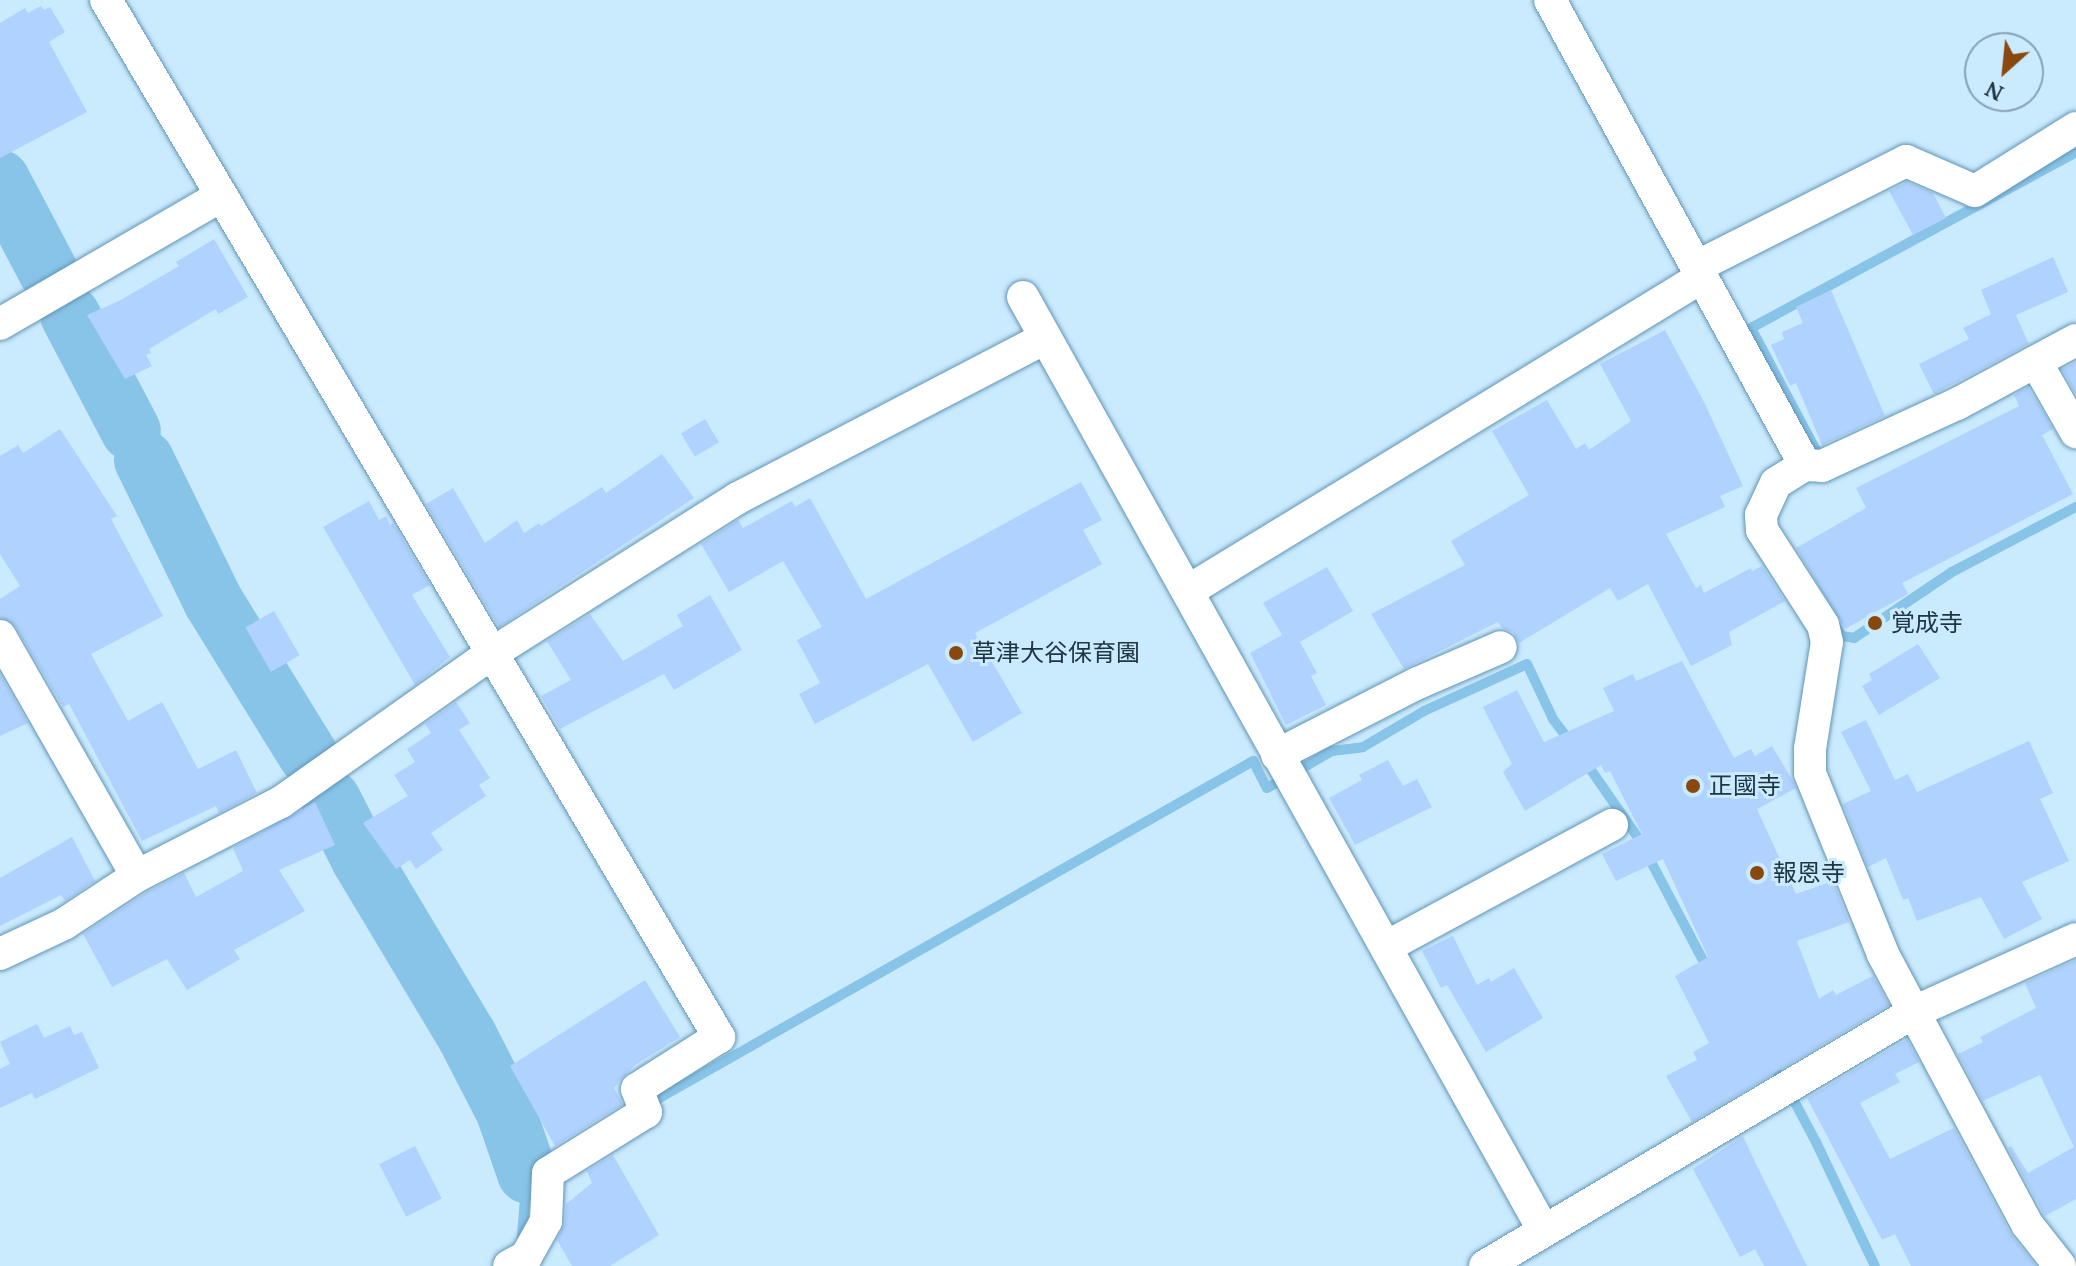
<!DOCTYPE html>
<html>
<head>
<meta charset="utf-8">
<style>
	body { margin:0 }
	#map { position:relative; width:2076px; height:1266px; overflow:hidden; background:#caeafe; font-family:"PT Serif","Noto Sans JP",serif }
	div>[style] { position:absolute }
	.stream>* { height:10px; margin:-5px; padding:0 5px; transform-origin:5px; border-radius:5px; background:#88c4e8 }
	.river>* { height:60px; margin:-30px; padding:0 30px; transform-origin:30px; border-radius:30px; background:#88c4e8 }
	.building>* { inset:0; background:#b0d2ff; transform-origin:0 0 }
	.roads { filter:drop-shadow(0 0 2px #6195b4) drop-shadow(0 0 2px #6195b4) }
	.minor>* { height:32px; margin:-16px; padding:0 16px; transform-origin:16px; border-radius:16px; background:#fff }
	.dots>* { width:22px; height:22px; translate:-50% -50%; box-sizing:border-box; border:4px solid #caeafe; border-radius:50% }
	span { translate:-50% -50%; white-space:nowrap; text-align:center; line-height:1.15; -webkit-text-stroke:6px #caeafe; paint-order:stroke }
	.poi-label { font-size:24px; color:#203542 }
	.left { translate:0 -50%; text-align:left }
	.north { position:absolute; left:1964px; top:32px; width:80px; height:80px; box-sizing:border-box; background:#caeafe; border:2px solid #86a2b3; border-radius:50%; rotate:207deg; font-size:22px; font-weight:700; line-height:32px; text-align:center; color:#203542 }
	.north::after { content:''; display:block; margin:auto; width:28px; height:36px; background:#88480e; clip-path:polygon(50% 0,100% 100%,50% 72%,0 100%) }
</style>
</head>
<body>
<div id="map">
	<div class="stream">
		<i style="left:1817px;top:460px;width:8px;rotate:-90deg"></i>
		<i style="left:1817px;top:452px;width:140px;rotate:-118deg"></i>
		<i style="left:1751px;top:328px;width:370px;rotate:-28.4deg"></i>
		<i style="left:1836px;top:626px;width:12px;rotate:59deg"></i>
		<i style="left:1842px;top:636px;width:12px;rotate:9deg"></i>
		<i style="left:1854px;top:638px;width:118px;rotate:-34deg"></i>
		<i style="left:1952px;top:572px;width:140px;rotate:-27.7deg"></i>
		<i style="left:1584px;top:760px;width:96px;rotate:55.2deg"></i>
		<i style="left:1639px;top:839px;width:148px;rotate:62.2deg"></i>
		<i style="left:1770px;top:1063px;width:21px;rotate:53deg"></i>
		<i style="left:1783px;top:1080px;width:70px;rotate:62deg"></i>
		<i style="left:1816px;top:1142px;width:137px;rotate:64.6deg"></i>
		<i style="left:649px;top:1104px;width:695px;rotate:-29.59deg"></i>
		<i style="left:1253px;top:761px;width:30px;rotate:63deg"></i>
		<i style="left:1267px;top:788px;width:75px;rotate:-29.6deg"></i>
		<i style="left:1332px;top:751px;width:31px;rotate:-7deg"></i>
		<i style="left:1363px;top:747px;width:71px;rotate:-30.5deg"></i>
		<i style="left:1424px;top:711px;width:113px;rotate:-24.5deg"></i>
		<i style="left:1527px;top:664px;width:61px;rotate:64.7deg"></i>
		<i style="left:1553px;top:719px;width:31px;rotate:53deg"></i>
		<i style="left:525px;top:1240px;width:5px;rotate:-127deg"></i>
		<i style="left:522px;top:1236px;width:63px;rotate:-85.5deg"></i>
		<i style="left:527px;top:1173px;width:20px;rotate:-30deg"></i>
	</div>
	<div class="river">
		<i style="left:0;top:180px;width:103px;rotate:62.2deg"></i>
		<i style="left:70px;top:315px;width:131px;rotate:62.3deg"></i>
		<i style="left:144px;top:460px;width:157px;rotate:63.9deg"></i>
		<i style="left:213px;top:601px;width:181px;rotate:58.3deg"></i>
		<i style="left:331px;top:800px;width:66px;rotate:63deg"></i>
		<i style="left:361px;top:859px;width:206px;rotate:59.1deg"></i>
		<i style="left:467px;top:1036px;width:85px;rotate:62.8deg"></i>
		<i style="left:506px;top:1112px;width:65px;rotate:71deg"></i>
	</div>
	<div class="building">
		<i style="clip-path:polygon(41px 6px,44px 10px,50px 7px,65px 32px,49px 42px,87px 112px,0 158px,0 23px,25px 8px,28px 13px)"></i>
		<i style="clip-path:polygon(1907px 182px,1933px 193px,1946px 218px,1913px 235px,1889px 191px)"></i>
		<i style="clip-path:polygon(214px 239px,248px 297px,218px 314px,216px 309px,149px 349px,151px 353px,146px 355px,152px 366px,125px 379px,87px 315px,119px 301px,179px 266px,176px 262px)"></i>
		<i style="clip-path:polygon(2053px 257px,2068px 292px,2016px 315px,2029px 344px,1934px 394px,1919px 364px,1969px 339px,1963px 328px,1991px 314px,1981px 290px)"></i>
		<i style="clip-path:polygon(1831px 290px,1885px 416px,1822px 445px,1796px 383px,1790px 386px,1771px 345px,1784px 339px,1782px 332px,1803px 323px,1796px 307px)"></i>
		<i style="clip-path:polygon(1665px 330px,1704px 402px,1743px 486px,1720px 496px,1725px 507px,1666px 534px,1696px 588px,1701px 585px,1704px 593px,1751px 568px,1752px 571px,1762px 566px,1785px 601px,1729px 632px,1732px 645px,1691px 666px,1648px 584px,1618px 601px,1610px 588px,1519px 643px,1513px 632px,1502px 628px,1498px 622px,1404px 669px,1371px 614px,1465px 565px,1451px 541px,1529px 495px,1492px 431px,1547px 400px,1576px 449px,1585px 443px,1589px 450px,1631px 421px,1600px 364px)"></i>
		<i style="clip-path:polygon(2076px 362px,2076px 394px,2062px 369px)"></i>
		<i style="clip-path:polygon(2028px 387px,2053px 429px,2042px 435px,2073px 494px,1902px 583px,1908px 594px,1845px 629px,1796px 548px,1866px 508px,1856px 488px,2019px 406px,2014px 395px)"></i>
		<i style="left:705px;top:419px;width:27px;height:28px;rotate:59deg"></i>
		<i style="clip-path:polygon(60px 429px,117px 516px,111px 519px,163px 616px,91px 654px,128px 721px,162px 702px,198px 769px,236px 750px,257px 793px,219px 813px,216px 806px,142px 841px,69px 704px,63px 707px,16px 627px,0 617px,0 599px,20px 586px,0 554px,0 456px,18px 445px,23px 453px)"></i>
		<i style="clip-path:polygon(662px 454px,694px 498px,499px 627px,426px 504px,453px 488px,485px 543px,517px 520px,524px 533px,539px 523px,541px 526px,602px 487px,606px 493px)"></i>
		<i style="clip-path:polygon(1081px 482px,1102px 520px,1083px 530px,1102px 564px,975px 633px,1022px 713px,973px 742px,928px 664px,815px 724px,799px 694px,820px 683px,797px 640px,822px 627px,783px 561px,729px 592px,701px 544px,738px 520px,743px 528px,792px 501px,795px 507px,810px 498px,866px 599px)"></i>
		<i style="clip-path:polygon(369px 501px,379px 520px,386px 516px,390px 525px,393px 523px,430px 585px,412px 595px,450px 657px,415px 685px,323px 527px)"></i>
		<i style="clip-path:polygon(1327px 567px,1353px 611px,1300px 642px,1317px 673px,1311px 676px,1326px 705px,1286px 725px,1250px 653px,1282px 635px,1263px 603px)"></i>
		<i style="clip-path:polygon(710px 595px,742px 650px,674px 690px,664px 674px,560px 729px,541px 696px,571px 680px,547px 641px,590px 614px,623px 661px,683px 626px,677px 615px)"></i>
		<i style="left:274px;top:611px;width:51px;height:33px;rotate:60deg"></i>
		<i style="clip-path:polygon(1918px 644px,1940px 678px,1879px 715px,1862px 686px,1872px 680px,1869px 674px)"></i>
		<i style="clip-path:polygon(1682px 661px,1734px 758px,1751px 749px,1755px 756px,1772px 746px,1794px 783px,1796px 788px,1757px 809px,1796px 894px,1833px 881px,1849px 922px,1797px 941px,1819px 999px,1833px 990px,1836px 995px,1873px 976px,1889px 1005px,1692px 1122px,1666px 1076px,1697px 1060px,1693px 1052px,1709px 1043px,1675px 976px,1708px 957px,1663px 859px,1616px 881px,1602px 854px,1642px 834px,1610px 771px,1605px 773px,1601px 765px,1525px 811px,1503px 772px,1512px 764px,1483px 707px,1517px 690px,1544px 742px,1614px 711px,1603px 688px,1633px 674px,1636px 681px)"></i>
		<i style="clip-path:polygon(0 674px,28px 723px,0 736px)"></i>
		<i style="clip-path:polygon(456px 702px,470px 723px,459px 730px,490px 778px,479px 785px,486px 796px,431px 833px,443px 850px,416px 869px,410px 860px,396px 869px,363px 823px,408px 796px,394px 775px,415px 762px,407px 749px,431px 733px,425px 724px)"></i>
		<i style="clip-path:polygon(1866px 720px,1895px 780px,1908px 774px,1917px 792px,2029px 741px,2053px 793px,2040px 799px,2069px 861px,2022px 882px,2042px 919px,2004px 939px,1981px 897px,1917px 921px,1908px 898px,1903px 900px,1886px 858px,1868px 867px,1843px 804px,1871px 791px,1841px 732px)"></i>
		<i style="clip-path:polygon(1388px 760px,1403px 786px,1417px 779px,1432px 807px,1355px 845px,1329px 798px,1362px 780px,1359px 775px)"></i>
		<i style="clip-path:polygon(315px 802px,335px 845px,279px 870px,305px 911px,234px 950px,240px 959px,187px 990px,167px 959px,112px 987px,83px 934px,147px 892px,184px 873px,196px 897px,243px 871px,233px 848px)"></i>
		<i style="clip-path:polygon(72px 837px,95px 881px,65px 901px,61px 895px,0 926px,0 878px)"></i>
		<i style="clip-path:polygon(1453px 936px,1477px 985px,1489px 978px,1491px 982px,1514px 968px,1543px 1018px,1486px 1052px,1447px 985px,1441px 988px,1422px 951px)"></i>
		<i style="clip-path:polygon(2076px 960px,2076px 1199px,2045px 1216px,2008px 1148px,2011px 1146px,2028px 1173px,2074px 1147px,2040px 1075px,1983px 1101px,1958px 1054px,1983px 1042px,1980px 1037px,2036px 1008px,2025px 983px)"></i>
		<i style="clip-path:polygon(645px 980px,680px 1037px,635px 1065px,621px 1079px,614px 1088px,623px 1104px,555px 1146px,510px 1066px)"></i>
		<i style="clip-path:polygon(37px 1024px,44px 1038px,70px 1026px,74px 1035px,82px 1032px,99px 1068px,35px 1099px,32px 1093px,0 1108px,0 1069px,10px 1064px,0 1042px)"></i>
		<i style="clip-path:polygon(1907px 1039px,1919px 1062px,1895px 1074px,1900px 1082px,1860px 1103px,1890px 1159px,1954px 1128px,2010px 1233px,2036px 1266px,1911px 1266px,1895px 1234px,1882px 1240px,1807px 1098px)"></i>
		<i style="clip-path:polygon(1743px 1136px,1756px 1164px,1807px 1266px,1764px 1266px,1755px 1249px,1740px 1257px,1693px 1169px)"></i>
		<i style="left:415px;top:1146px;width:59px;height:40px;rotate:63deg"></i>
		<i style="clip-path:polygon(613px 1155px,659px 1235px,610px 1266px,572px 1266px,557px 1240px,565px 1222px,566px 1204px,592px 1183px,587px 1171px)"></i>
	</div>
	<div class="roads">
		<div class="minor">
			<i style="left:106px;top:0;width:1205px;rotate:59.41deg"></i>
			<i style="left:719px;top:1037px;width:97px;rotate:147.6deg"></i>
			<i style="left:637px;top:1089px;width:25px;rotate:69deg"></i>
			<i style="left:646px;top:1112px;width:115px;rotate:148.1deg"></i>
			<i style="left:548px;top:1173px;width:48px;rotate:92.4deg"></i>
			<i style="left:546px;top:1221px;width:41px;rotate:119.1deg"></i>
			<i style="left:526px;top:1257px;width:19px;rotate:152deg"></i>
			<i style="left:1550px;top:0;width:530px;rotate:61.26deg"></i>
			<i style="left:1698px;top:266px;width:233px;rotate:-26.8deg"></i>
			<i style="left:1906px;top:161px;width:75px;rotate:23.5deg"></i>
			<i style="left:1975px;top:191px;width:119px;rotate:-32deg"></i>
			<i style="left:1023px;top:297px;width:1069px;rotate:60.85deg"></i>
			<i style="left:0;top:324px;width:255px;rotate:-30.1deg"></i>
			<i style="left:2036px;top:362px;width:81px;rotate:60.3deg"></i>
			<i style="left:1188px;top:591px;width:602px;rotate:-31.42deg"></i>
			<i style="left:0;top:636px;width:276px;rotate:60.3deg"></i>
			<i style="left:1277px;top:755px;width:158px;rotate:-27.1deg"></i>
			<i style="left:1418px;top:683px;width:90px;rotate:-23.4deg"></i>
			<i style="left:1386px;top:947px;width:257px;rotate:-28.4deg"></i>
			<i style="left:0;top:954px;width:71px;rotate:-25.1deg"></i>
			<i style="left:64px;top:924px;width:87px;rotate:-33.3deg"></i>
			<i style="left:137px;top:876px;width:162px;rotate:-27.2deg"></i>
			<i style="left:281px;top:802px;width:257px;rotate:-35.2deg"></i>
			<i style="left:491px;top:654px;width:292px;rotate:-32.3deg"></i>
			<i style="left:738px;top:498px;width:345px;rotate:-27.5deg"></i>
			<i style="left:1485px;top:1266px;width:501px;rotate:-30.61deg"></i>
			<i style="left:1916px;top:1011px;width:175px;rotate:-24.2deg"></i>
			<i style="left:2060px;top:1266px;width:53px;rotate:-128.2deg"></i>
			<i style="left:2027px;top:1224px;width:306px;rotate:-118.1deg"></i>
			<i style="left:1883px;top:954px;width:195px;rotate:-112deg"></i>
			<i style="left:1810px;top:773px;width:24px;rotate:-90deg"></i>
			<i style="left:1810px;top:749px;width:108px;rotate:-81deg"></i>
			<i style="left:1827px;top:642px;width:17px;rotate:-103deg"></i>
			<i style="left:1823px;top:625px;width:113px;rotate:-122.7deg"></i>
			<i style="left:1762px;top:530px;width:15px;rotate:-94deg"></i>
			<i style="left:1761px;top:515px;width:35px;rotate:-65deg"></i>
			<i style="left:1776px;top:483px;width:34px;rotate:-32deg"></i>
			<i style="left:1805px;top:465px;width:17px;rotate:3deg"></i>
			<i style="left:1822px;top:466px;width:149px;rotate:-24.7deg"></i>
			<i style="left:1957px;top:404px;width:135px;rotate:-28.3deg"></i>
		</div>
	</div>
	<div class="dots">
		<i style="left:1875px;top:623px;background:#88480e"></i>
		<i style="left:956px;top:653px;background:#88480e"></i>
		<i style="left:1693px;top:786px;background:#88480e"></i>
		<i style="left:1757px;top:873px;background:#88480e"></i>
	</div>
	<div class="poi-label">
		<span class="left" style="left:1891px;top:623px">覚成寺</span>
		<span class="left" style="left:972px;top:653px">草津大谷保育園</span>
		<span class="left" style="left:1709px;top:786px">正國寺</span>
		<span class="left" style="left:1773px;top:873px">報恩寺</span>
	</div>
	<div class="north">N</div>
</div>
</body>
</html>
